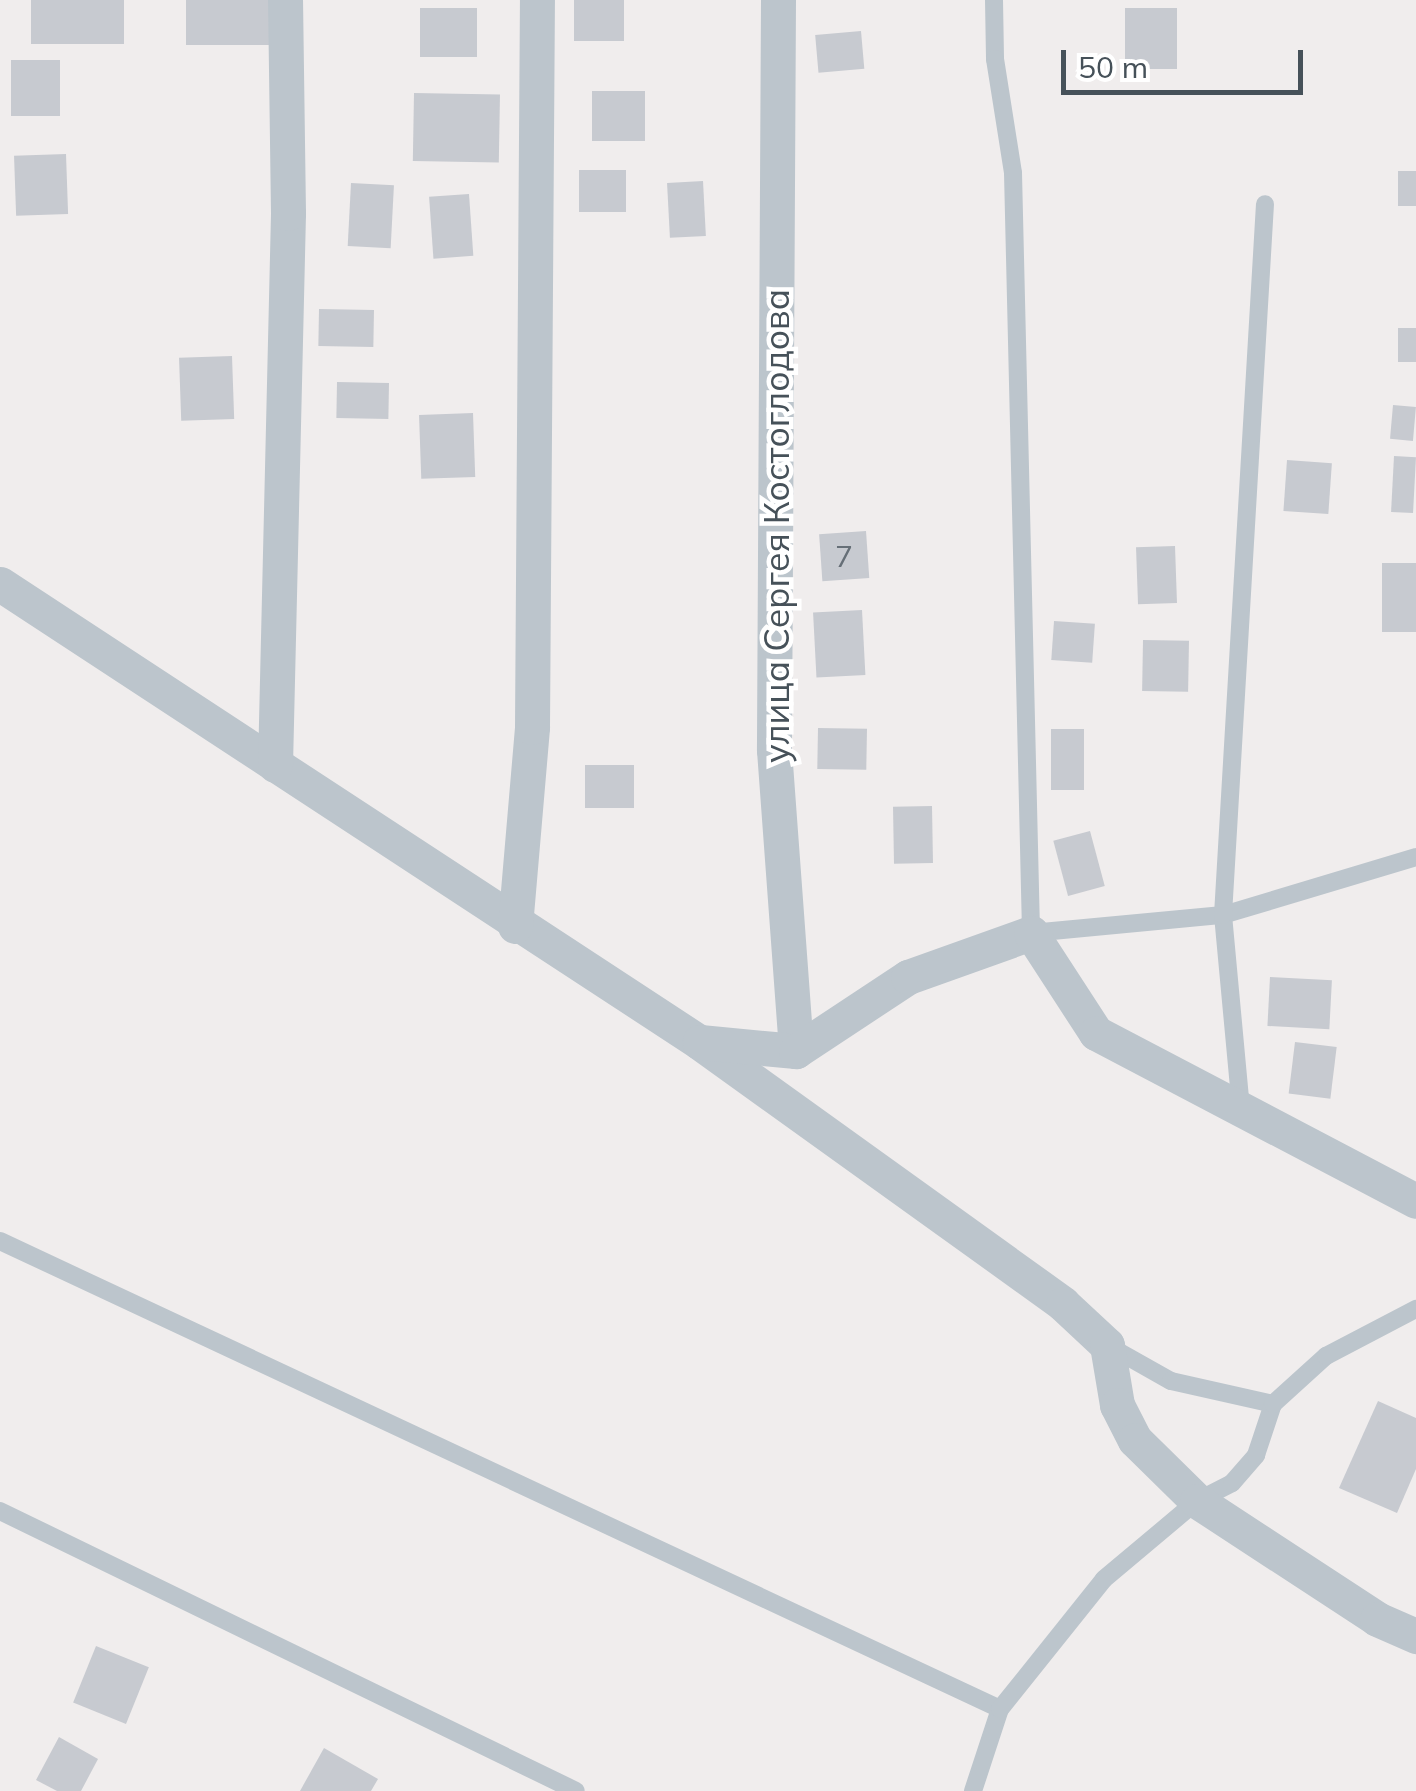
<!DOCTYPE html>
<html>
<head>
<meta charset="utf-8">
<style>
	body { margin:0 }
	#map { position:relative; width:1416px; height:1791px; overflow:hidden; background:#f0eded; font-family:Mulish,sans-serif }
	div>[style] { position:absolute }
	.building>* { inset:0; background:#c7cad0; transform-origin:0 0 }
	.lane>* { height:18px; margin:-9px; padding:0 9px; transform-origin:9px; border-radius:9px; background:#bcc5cc }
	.street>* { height:35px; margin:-17.5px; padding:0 17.5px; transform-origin:17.5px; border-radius:17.5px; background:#bcc5cc }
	span { translate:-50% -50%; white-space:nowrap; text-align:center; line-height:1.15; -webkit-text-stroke:9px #fff; paint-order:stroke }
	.number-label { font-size:30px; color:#666f77 }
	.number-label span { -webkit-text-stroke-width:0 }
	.street-label { font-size:35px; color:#465159 }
	.scale { position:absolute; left:1061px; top:50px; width:242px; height:45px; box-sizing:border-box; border:5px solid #465159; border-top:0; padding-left:12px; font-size:30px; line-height:35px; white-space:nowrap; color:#465159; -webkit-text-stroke:8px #fff; paint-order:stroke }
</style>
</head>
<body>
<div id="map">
	<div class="building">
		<i style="left:31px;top:0;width:93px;height:44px"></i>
		<i style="left:186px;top:0;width:93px;height:45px"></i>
		<i style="left:574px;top:0;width:50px;height:41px"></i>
		<i style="left:420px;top:8px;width:57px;height:49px"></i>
		<i style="left:1125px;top:8px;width:52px;height:61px"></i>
		<i style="left:861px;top:31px;width:38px;height:46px;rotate:85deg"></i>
		<i style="left:11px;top:60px;width:49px;height:56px"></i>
		<i style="left:592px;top:91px;width:53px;height:50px"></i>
		<i style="left:414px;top:93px;width:86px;height:68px;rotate:1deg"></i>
		<i style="left:66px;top:154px;width:60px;height:52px;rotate:88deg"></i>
		<i style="left:579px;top:170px;width:47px;height:42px"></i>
		<i style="left:1416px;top:171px;width:35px;height:18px;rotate:90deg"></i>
		<i style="left:703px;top:181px;width:55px;height:36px;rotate:87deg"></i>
		<i style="left:351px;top:183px;width:43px;height:63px;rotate:3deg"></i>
		<i style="left:469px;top:194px;width:62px;height:40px;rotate:86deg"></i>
		<i style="left:319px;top:309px;width:55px;height:37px;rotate:1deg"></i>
		<i style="left:1416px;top:328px;width:34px;height:18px;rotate:90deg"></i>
		<i style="left:232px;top:356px;width:63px;height:53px;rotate:88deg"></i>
		<i style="left:337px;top:382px;width:52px;height:36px;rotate:1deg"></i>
		<i style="left:1393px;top:405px;width:23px;height:34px;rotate:5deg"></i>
		<i style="left:473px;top:413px;width:64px;height:54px;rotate:88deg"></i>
		<i style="left:1394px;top:456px;width:22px;height:56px;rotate:3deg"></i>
		<i style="left:1287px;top:460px;width:45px;height:51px;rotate:4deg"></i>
		<i style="left:866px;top:531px;width:47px;height:47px;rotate:86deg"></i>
		<i style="left:1175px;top:546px;width:57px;height:39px;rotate:88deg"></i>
		<i style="left:1416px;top:563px;width:69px;height:34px;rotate:90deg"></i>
		<i style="left:862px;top:610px;width:65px;height:49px;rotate:87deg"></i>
		<i style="left:1054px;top:621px;width:41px;height:39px;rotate:4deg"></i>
		<i style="left:1143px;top:640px;width:46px;height:51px;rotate:1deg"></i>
		<i style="left:818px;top:728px;width:49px;height:41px;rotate:1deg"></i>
		<i style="left:1051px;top:729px;width:33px;height:61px"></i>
		<i style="left:634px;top:765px;width:43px;height:49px;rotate:90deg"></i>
		<i style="left:932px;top:806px;width:57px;height:39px;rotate:89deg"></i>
		<i style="left:1090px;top:831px;width:57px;height:38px;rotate:75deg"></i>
		<i style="left:1270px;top:977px;width:62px;height:49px;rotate:3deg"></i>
		<i style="left:1295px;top:1042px;width:42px;height:52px;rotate:7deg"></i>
		<i style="clip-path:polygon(1378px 1401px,1416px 1418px,1416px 1469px,1397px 1513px,1339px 1488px)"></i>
		<i style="left:96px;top:1646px;width:57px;height:61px;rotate:22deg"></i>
		<i style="clip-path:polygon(59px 1737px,98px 1759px,81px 1791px,57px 1791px,36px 1780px)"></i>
		<i style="clip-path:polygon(324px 1748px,378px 1779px,371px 1791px,300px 1791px)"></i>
	</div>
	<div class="lane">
		<i style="left:994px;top:0;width:59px;rotate:89deg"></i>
		<i style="left:995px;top:59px;width:115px;rotate:81deg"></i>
		<i style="left:1013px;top:173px;width:760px;rotate:88.64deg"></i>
		<i style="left:1031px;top:933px;width:193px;rotate:-5.4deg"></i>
		<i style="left:1223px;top:915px;width:202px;rotate:-16.7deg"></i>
		<i style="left:1241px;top:1109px;width:195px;rotate:-95.3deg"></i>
		<i style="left:1223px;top:915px;width:712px;rotate:-86.62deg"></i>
		<i style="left:0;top:1241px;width:1104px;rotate:25.08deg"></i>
		<i style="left:1107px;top:1345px;width:73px;rotate:29.4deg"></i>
		<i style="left:1171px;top:1381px;width:105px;rotate:12.7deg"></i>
		<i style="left:0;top:1511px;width:640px;rotate:25.92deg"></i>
		<i style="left:973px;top:1791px;width:86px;rotate:-71.8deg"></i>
		<i style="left:1000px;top:1709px;width:166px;rotate:-51.3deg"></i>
		<i style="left:1104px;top:1579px;width:121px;rotate:-40deg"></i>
		<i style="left:1197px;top:1501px;width:39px;rotate:-27deg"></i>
		<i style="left:1232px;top:1483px;width:37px;rotate:-49deg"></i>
		<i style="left:1256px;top:1455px;width:54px;rotate:-71.6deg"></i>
		<i style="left:1273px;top:1404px;width:72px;rotate:-42.2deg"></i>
		<i style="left:1326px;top:1356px;width:102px;rotate:-27.6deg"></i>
	</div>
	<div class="street">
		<i style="left:778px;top:0;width:750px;rotate:90.31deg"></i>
		<i style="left:774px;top:750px;width:302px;rotate:85.8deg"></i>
		<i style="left:0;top:584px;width:836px;rotate:33.23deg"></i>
		<i style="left:699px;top:1042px;width:448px;rotate:35.7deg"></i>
		<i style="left:1063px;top:1304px;width:60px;rotate:43deg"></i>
		<i style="left:1107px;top:1345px;width:61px;rotate:80.5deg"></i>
		<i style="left:1117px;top:1405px;width:39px;rotate:63deg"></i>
		<i style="left:1135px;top:1440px;width:87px;rotate:44.5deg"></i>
		<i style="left:1197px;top:1501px;width:215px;rotate:33.2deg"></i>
		<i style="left:1377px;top:1619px;width:43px;rotate:23.6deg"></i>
		<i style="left:275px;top:765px;width:552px;rotate:-88.65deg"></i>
		<i style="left:288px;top:213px;width:213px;rotate:-90.8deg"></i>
		<i style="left:515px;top:926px;width:200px;rotate:-85.1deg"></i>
		<i style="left:532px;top:727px;width:727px;rotate:-89.61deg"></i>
		<i style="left:700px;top:1042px;width:96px;rotate:5.4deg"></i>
		<i style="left:796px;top:1051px;width:134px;rotate:-33.5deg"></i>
		<i style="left:908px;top:977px;width:131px;rotate:-19.7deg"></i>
		<i style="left:1031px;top:933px;width:119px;rotate:57deg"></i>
		<i style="left:1096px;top:1033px;width:361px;rotate:27.7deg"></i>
	</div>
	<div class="number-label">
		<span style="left:844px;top:556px">7</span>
	</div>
	<div class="street-label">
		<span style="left:776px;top:526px;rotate:-90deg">улица Сергея Костоглодова</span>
	</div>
	<div class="scale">50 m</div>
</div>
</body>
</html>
